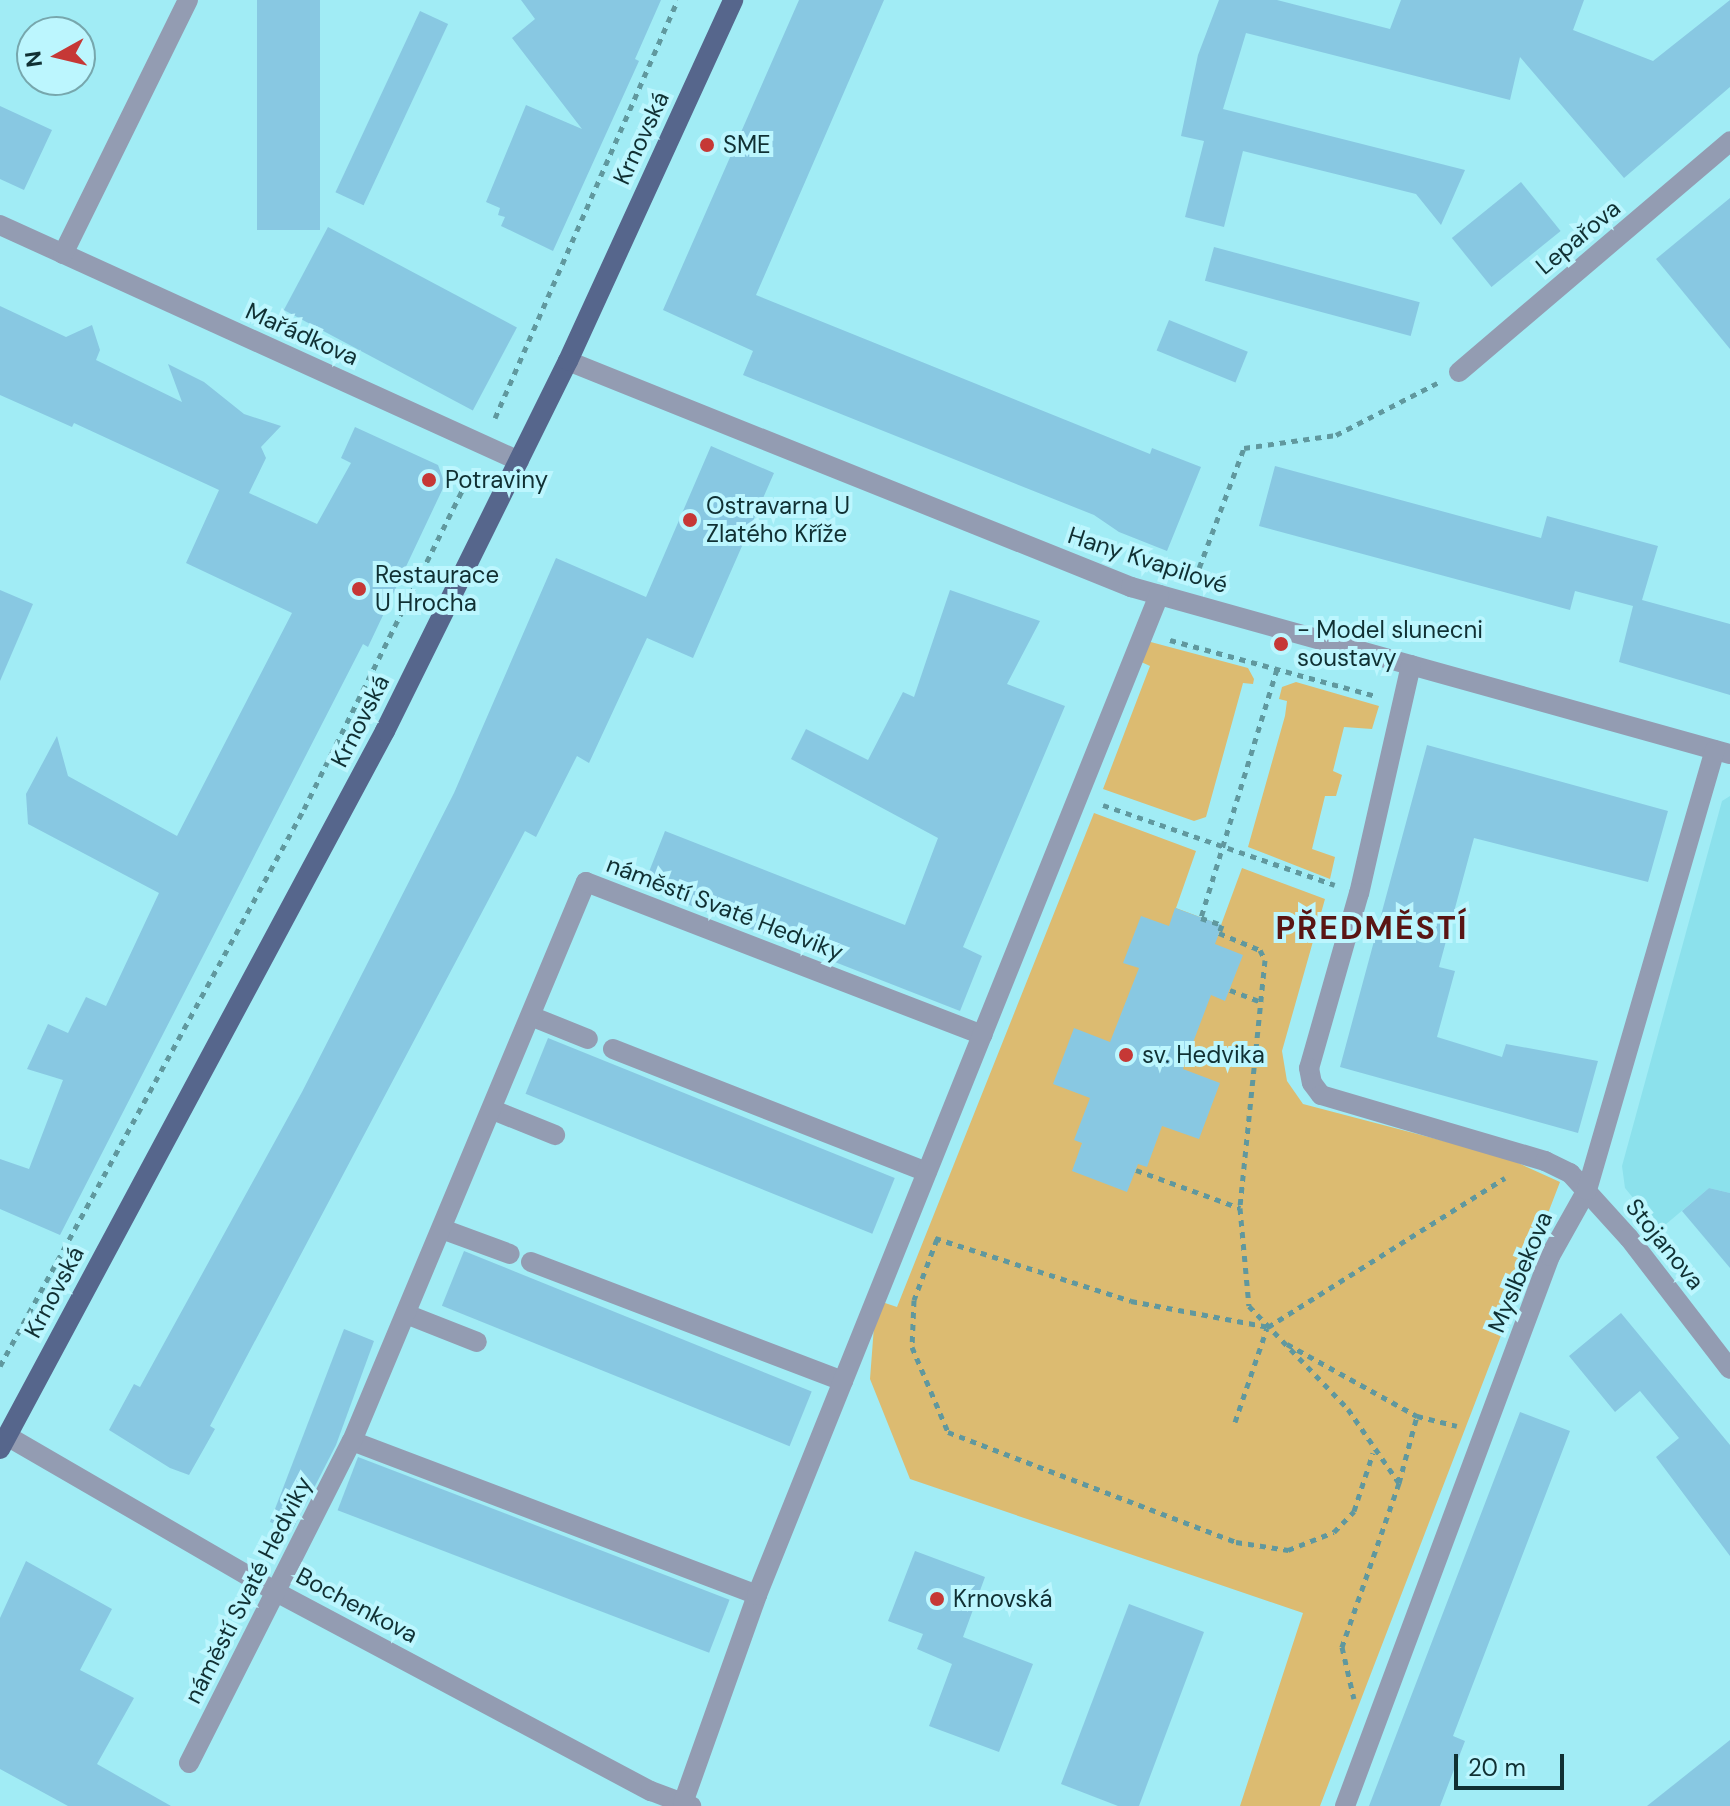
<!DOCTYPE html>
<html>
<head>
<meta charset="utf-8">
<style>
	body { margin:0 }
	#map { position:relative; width:1730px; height:1806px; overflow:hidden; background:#a1ecf5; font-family:"DM Sans",sans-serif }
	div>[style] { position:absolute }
	.built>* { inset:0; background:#8ce1ec }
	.green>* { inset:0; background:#dcbb71 }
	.building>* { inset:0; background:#88c8e2; transform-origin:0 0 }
	.path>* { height:5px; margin-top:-2.5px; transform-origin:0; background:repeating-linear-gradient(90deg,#60989e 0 6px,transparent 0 12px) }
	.street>* { height:20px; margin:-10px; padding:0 10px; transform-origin:10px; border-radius:10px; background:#939cb2 }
	.primary>* { height:20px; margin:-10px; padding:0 10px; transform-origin:10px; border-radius:10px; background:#56668c }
	.dots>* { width:22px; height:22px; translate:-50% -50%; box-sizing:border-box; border:4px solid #bcf6fe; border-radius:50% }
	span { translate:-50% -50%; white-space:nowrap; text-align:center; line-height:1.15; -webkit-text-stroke:8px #bcf6fe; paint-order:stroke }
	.street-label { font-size:24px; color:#103033 }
	.poi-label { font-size:24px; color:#103033 }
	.left { translate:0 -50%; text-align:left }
	.district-label { font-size:32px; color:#5a1514; font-weight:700; letter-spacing:2px }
	.north { position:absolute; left:16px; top:16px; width:80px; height:80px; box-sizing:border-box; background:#bcf6fe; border:2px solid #77a7ad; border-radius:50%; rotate:262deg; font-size:22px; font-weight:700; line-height:32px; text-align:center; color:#103033 }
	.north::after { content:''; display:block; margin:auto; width:28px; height:36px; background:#c63836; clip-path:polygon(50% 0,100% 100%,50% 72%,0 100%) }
	.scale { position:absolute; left:1454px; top:1754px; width:110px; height:36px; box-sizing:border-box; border:4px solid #103033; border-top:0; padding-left:10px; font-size:24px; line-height:28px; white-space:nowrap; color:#103033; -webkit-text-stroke:6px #bcf6fe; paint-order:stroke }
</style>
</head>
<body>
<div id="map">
	<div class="built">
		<i style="clip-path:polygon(1730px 796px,1730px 1193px,1709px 1188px,1659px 1230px,1625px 1188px,1622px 1166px,1722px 801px)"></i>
	</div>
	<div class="green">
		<i style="clip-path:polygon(1147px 641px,1248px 668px,1254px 679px,1253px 684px,1243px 683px,1206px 817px,1194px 821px,1103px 789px,1150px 666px,1139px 661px)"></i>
		<i style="clip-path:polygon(1296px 682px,1379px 706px,1372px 729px,1344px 727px,1333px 771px,1342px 775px,1336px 796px,1325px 796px,1312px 849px,1335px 857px,1330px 879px,1248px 847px,1285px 716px,1287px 701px,1279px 699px,1282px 687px)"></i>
		<i style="clip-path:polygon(1094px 813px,1196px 851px,1176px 908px,1221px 925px,1242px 868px,1325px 899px,1282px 1051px,1287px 1081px,1303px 1104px,1505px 1157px,1560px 1182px,1320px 1806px,1240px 1806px,1303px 1613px,910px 1479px,870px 1379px,876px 1300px,897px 1307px)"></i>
	</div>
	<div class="building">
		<i style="left:257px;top:0;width:63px;height:230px"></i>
		<i style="clip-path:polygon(521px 0,661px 0,635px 59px,639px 61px,553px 251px,501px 226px,505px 217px,498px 215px,500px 208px,486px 202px,526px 105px,582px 129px,512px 38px,535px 19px)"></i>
		<i style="clip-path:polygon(799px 0,884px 0,756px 295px,1150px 454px,1152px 448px,1201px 467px,1167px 551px,1119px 532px,1094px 515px,743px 375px,753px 351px,663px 310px)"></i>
		<i style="clip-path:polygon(1219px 0,1277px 0,1390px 29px,1401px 0,1584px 0,1573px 30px,1653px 61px,1730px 0,1730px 87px,1624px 178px,1520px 57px,1510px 100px,1246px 33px,1223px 109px,1465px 170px,1441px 225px,1416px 194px,1243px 151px,1224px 227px,1185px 217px,1204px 141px,1181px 136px,1198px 55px)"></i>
		<i style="left:420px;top:11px;width:31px;height:200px;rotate:25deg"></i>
		<i style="clip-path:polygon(0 106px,52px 130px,24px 190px,0 179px)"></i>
		<i style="left:1521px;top:182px;width:63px;height:89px;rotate:51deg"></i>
		<i style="clip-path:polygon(1730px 198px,1730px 349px,1656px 259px)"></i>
		<i style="left:328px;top:227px;width:214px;height:94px;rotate:28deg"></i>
		<i style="left:1214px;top:247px;width:213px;height:35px;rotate:15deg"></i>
		<i style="clip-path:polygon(0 306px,66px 337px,92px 325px,100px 350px,96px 360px,182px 402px,168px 364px,204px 382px,244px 414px,281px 426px,261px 447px,266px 458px,249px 493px,317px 524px,351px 463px,341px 458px,355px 427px,438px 465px,445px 484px,368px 647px,363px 644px,60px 1235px,0 1209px,0 1159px,29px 1169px,63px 1080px,27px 1069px,48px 1024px,68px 1033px,86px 997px,106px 1006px,159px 893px,28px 824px,26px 794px,57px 736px,68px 776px,177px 836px,292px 613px,186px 563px,219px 490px,74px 423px,72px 427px,0 395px)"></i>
		<i style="left:1169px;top:320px;width:85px;height:33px;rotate:22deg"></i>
		<i style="clip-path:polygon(711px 446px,774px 473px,693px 658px,647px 638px,589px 763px,577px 756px,536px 837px,525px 831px,210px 1426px,215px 1429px,189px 1475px,170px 1468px,109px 1430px,134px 1384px,140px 1387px,302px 1092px,454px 793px,556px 558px,646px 597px)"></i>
		<i style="clip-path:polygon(1275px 466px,1541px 538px,1547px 516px,1658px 546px,1642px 600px,1730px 624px,1730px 695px,1619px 662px,1633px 606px,1575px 591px,1570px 610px,1259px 526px)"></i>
		<i style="clip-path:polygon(0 590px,33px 604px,0 681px)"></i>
		<i style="clip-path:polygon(950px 590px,1040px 621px,1007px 684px,1065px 706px,963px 947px,982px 956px,960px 1011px,643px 887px,665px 831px,905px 925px,938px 838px,791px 759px,806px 729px,868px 760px,903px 692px,914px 697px)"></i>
		<i style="clip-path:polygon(1427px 745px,1668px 811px,1648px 882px,1474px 838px,1439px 967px,1455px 971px,1437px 1037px,1502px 1057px,1506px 1044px,1598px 1061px,1578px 1133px,1340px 1067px)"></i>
		<i style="clip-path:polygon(1175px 908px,1222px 925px,1215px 944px,1243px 955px,1225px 1001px,1211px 995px,1183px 1069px,1220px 1083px,1199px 1139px,1162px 1126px,1147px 1167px,1138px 1164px,1127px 1192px,1072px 1171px,1082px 1143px,1074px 1140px,1090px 1098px,1053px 1084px,1074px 1028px,1110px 1042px,1139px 968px,1123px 963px,1141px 916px,1169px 926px)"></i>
		<i style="left:548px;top:1038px;width:374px;height:60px;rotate:22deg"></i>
		<i style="clip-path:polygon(1709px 1188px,1730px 1193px,1730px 1268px,1682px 1211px)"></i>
		<i style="left:464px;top:1251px;width:375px;height:59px;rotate:22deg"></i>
		<i style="clip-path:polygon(1621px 1313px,1730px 1445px,1730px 1556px,1656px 1457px,1679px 1438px,1640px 1391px,1615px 1412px,1569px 1356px)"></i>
		<i style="clip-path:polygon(344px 1329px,374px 1341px,336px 1445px,292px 1531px,270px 1522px)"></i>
		<i style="clip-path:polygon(1520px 1412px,1570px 1431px,1453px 1736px,1465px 1741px,1440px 1806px,1369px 1806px)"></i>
		<i style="left:358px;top:1457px;width:398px;height:57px;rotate:21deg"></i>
		<i style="clip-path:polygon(915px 1551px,985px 1577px,963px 1637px,1033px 1664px,999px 1752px,929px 1726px,952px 1664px,917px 1649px,923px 1634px,888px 1621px)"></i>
		<i style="clip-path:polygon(26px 1561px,112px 1609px,80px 1670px,134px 1698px,97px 1764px,171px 1806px,68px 1806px,0 1769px,0 1618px)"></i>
		<i style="clip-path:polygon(1129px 1604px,1204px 1632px,1139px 1806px,1118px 1806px,1061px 1784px)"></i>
		<i style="clip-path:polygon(1730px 1740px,1730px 1806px,1647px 1806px)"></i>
	</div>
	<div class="path">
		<i style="left:495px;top:418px;width:456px;rotate:-66.4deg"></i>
		<i style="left:1195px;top:579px;width:140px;rotate:-69.5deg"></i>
		<i style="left:1244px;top:448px;width:93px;rotate:-8deg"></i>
		<i style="left:1336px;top:435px;width:114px;rotate:-27.2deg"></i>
		<i style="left:1170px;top:640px;width:213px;rotate:15.2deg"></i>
		<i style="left:1277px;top:669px;width:260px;rotate:107deg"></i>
		<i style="left:1201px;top:918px;width:22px;rotate:18deg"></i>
		<i style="left:1222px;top:925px;width:9px;rotate:111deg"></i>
		<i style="left:1219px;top:933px;width:44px;rotate:22.5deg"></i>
		<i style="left:1260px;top:950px;width:11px;rotate:63deg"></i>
		<i style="left:1265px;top:960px;width:249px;rotate:95.8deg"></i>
		<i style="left:1240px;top:1208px;width:98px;rotate:84.8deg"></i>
		<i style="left:1249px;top:1306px;width:143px;rotate:46.1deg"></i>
		<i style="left:1348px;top:1409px;width:90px;rotate:55.4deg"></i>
		<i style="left:1399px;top:1483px;width:174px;rotate:109.2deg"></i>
		<i style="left:1342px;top:1647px;width:53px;rotate:77deg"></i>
		<i style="left:1103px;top:805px;width:245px;rotate:19deg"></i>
		<i style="left:1230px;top:990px;width:34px;rotate:21deg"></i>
		<i style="left:1136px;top:1170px;width:111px;rotate:20.1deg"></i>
		<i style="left:935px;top:1238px;width:206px;rotate:17.8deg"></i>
		<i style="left:1131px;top:1301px;width:139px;rotate:10.7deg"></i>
		<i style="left:1268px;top:1327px;width:280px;rotate:-32.2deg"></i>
		<i style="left:937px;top:1239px;width:65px;rotate:110.7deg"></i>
		<i style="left:914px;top:1300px;width:47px;rotate:92.4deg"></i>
		<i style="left:912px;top:1347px;width:92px;rotate:67deg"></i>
		<i style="left:948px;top:1432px;width:308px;rotate:20.9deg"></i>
		<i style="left:1236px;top:1542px;width:53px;rotate:8.7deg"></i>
		<i style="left:1288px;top:1550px;width:49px;rotate:-21.4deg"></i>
		<i style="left:1334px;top:1532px;width:29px;rotate:-46deg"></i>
		<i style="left:1354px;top:1511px;width:61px;rotate:-71.9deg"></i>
		<i style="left:1287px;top:1344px;width:149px;rotate:29deg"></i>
		<i style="left:1417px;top:1416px;width:41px;rotate:14deg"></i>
		<i style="left:0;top:1366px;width:635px;rotate:-61.38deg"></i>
		<i style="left:304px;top:809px;width:358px;rotate:-63.6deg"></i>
		<i style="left:1235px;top:1422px;width:99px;rotate:-71.2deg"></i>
		<i style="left:1399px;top:1483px;width:69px;rotate:-75deg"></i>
	</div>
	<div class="street">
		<i style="left:0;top:225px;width:570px;rotate:24.45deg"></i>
		<i style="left:63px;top:254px;width:283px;rotate:-63.8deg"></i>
		<i style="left:568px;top:361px;width:607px;rotate:21.87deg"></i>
		<i style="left:1131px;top:587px;width:622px;rotate:15.58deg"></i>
		<i style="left:1459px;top:372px;width:356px;rotate:-40.4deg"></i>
		<i style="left:1411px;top:665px;width:234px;rotate:102.8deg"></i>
		<i style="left:1359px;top:893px;width:182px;rotate:105.9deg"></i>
		<i style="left:1309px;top:1068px;width:15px;rotate:79deg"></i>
		<i style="left:1312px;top:1083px;width:15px;rotate:53deg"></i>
		<i style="left:1321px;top:1095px;width:234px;rotate:16.4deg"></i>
		<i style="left:1545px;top:1161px;width:28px;rotate:26deg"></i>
		<i style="left:1570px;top:1173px;width:88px;rotate:47.8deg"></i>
		<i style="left:1629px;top:1238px;width:165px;rotate:52.4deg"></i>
		<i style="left:533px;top:1017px;width:59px;rotate:21.8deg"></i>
		<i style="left:613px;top:1049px;width:337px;rotate:21.4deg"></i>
		<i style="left:493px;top:1110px;width:67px;rotate:22deg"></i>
		<i style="left:442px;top:1229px;width:72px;rotate:20.2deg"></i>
		<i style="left:531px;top:1262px;width:334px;rotate:20.9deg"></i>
		<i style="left:406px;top:1314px;width:76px;rotate:21.5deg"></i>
		<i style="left:7px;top:1436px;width:313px;rotate:30.1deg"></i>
		<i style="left:278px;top:1593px;width:422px;rotate:28deg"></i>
		<i style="left:651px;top:1791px;width:43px;rotate:20.6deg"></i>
		<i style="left:352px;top:1441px;width:433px;rotate:20.8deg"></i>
		<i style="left:189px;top:1763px;width:361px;rotate:-63.2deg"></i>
		<i style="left:352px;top:1441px;width:606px;rotate:-67.29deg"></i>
		<i style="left:586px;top:882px;width:425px;rotate:21.1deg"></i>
		<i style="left:683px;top:1803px;width:221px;rotate:-70.4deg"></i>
		<i style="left:757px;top:1595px;width:1078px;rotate:-68.1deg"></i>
		<i style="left:1345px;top:1806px;width:587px;rotate:-69.56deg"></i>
		<i style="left:1550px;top:1256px;width:76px;rotate:-60.7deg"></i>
		<i style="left:1587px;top:1190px;width:458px;rotate:-73.8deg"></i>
	</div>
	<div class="primary">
		<i style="left:0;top:1449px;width:815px;rotate:-61.8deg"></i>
		<i style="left:385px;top:731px;width:413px;rotate:-63.7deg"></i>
		<i style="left:568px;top:361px;width:397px;rotate:-65.4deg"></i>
	</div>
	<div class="dots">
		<i style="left:707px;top:145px;background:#c63836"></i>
		<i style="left:429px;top:480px;background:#c63836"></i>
		<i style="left:690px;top:520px;background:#c63836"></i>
		<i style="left:359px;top:589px;background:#c63836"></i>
		<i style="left:1281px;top:644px;background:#c63836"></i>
		<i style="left:1126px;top:1055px;background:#c63836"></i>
		<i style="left:937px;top:1599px;background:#c63836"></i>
	</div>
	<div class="street-label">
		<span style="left:641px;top:138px;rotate:-65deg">Krnovská</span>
		<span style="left:1578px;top:237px;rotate:-40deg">Lepařova</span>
		<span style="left:302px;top:334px;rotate:24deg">Mařádkova</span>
		<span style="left:1148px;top:560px;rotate:18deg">Hany Kvapilové</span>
		<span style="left:360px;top:721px;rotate:-63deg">Krnovská</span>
		<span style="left:725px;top:908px;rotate:21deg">náměstí Svaté Hedviky</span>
		<span style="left:1665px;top:1244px;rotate:51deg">Stojanova</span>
		<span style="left:1520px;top:1272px;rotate:-67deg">Myslbekova</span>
		<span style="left:54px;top:1292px;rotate:-62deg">Krnovská</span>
		<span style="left:248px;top:1590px;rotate:-63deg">náměstí Svaté Hedviky</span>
		<span style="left:357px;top:1605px;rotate:28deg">Bochenkova</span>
	</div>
	<div class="poi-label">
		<span class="left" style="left:723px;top:145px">SME</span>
		<span class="left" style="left:445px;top:480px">Potraviny</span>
		<span class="left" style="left:706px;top:520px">Ostravarna U<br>Zlatého Kříže</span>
		<span class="left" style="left:375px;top:589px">Restaurace<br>U Hrocha</span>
		<span class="left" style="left:1297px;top:644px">- Model slunecni<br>soustavy</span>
		<span class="left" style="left:1142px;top:1055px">sv. Hedvika</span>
		<span class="left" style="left:953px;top:1599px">Krnovská</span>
	</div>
	<div class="district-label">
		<span style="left:1372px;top:928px">PŘEDMĚSTÍ</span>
	</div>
	<div class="north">N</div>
	<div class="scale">20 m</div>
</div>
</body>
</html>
